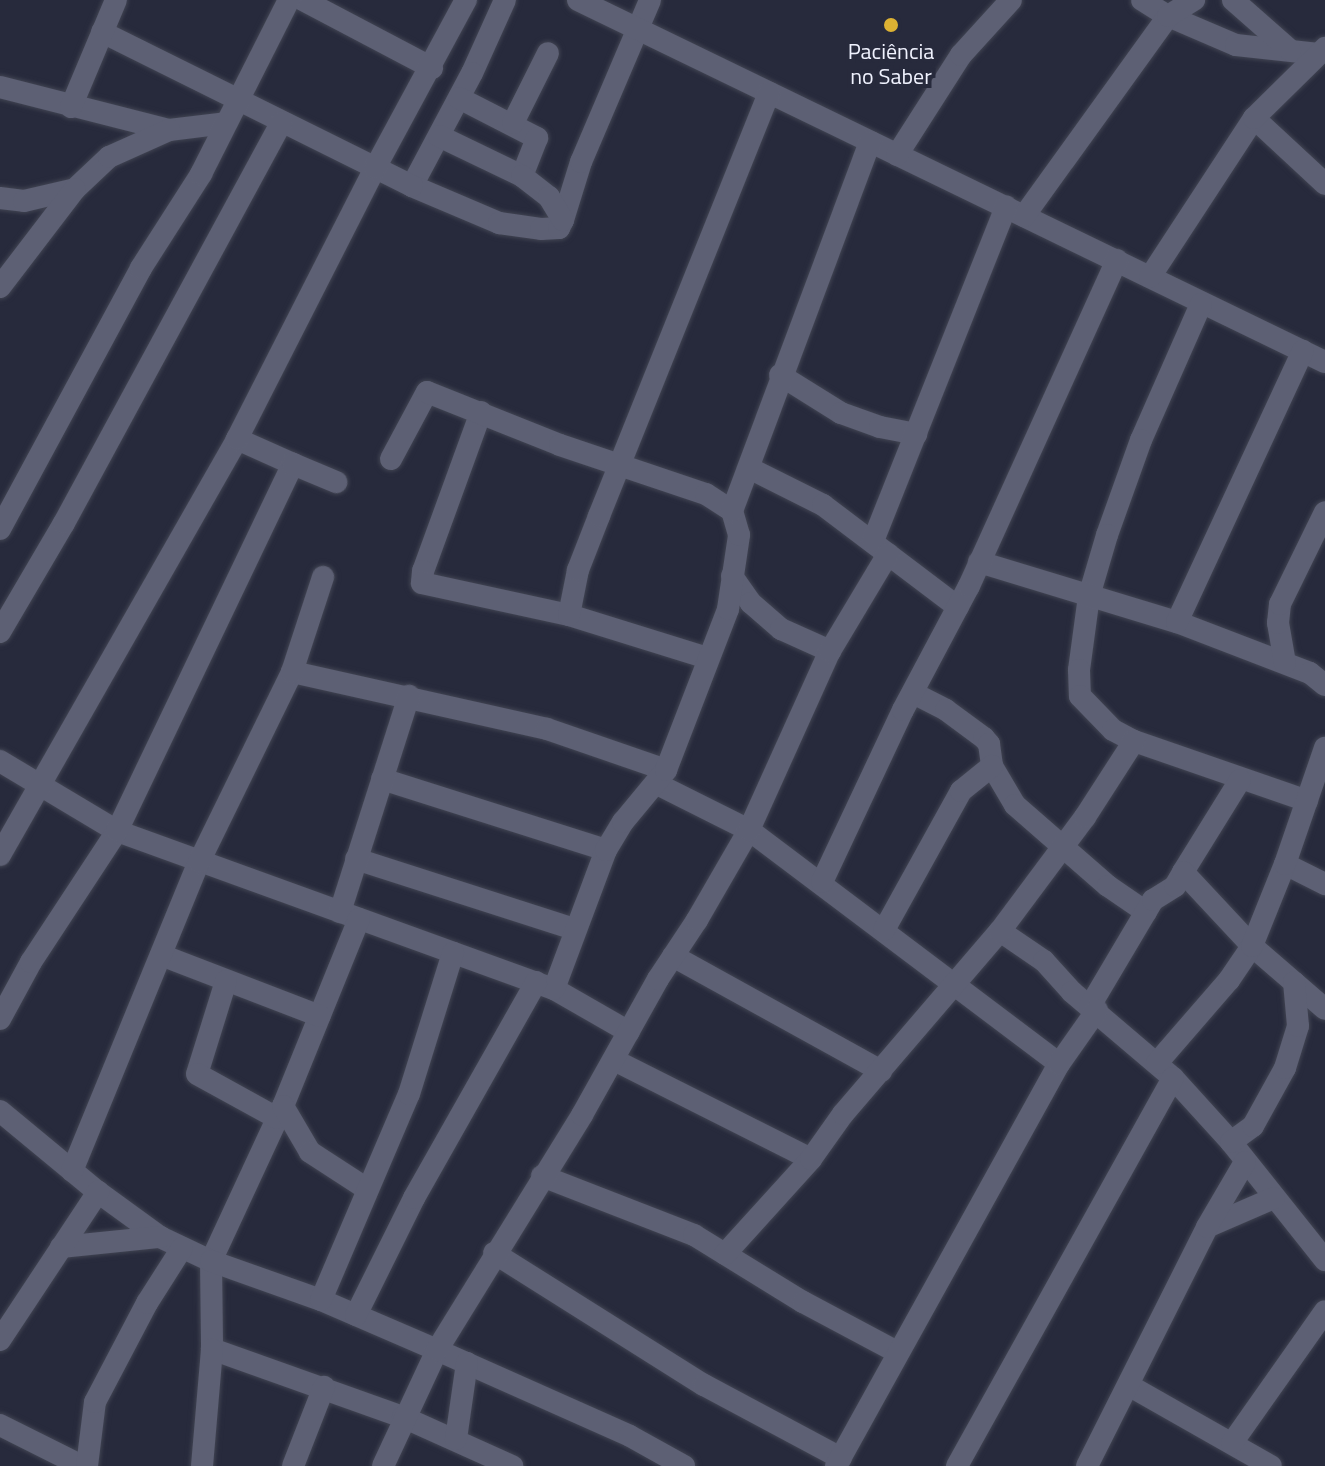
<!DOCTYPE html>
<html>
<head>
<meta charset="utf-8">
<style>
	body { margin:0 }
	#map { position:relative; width:1325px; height:1466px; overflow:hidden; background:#272a3c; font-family:"Titillium Web",sans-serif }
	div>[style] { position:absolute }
	.roads { filter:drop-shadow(0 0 2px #414452) drop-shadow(0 0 2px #414452) }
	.minor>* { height:22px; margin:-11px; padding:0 11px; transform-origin:11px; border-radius:11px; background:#5d6074 }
	.dots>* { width:22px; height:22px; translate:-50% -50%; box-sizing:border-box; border:4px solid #272a3c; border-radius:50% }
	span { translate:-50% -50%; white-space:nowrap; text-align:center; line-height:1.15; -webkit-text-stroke:8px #272a3c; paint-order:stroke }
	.poi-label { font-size:22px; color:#f0f2fe }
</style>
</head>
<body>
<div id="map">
	<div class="roads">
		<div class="minor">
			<i style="left:303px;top:0;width:146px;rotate:27.8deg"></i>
			<i style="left:505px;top:0;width:80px;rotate:114.3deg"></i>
			<i style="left:472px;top:73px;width:128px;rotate:118deg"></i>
			<i style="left:412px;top:186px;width:95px;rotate:23deg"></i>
			<i style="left:499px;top:223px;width:42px;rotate:8.1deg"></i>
			<i style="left:541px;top:229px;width:18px;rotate:-3deg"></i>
			<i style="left:559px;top:228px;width:9px;rotate:-63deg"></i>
			<i style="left:563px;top:220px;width:61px;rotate:-72.8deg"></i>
			<i style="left:581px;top:162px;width:176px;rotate:-66.9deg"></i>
			<i style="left:578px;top:0;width:830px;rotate:25.86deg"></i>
			<i style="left:1142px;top:0;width:31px;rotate:32deg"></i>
			<i style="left:1168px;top:16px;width:74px;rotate:23.1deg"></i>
			<i style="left:1236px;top:45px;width:83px;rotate:6.2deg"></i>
			<i style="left:1233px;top:0;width:76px;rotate:41.3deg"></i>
			<i style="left:102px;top:32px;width:346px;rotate:26.4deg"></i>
			<i style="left:0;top:87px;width:174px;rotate:14.3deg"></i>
			<i style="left:169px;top:130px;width:57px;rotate:-7deg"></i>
			<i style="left:459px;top:98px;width:88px;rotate:27.1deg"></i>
			<i style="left:537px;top:138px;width:41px;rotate:111.5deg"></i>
			<i style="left:71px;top:107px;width:116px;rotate:-67.2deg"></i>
			<i style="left:1254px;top:118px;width:97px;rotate:42.9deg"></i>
			<i style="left:513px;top:123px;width:78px;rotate:-63.4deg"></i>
			<i style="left:439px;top:136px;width:92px;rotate:25.7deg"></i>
			<i style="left:522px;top:176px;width:34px;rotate:38deg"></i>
			<i style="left:549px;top:197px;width:27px;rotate:59deg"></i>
			<i style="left:897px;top:155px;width:119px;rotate:-57.4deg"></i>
			<i style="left:961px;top:55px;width:74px;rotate:-47.7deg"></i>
			<i style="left:0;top:198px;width:24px;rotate:7deg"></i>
			<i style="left:24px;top:201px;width:52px;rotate:-13.2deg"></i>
			<i style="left:75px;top:189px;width:47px;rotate:-43.3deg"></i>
			<i style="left:109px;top:157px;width:66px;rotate:-24.2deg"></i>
			<i style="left:1024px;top:216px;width:246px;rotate:-54.2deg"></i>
			<i style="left:1168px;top:16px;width:31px;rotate:-32deg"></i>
			<i style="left:1150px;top:277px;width:190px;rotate:-56.8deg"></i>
			<i style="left:1254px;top:118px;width:100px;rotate:-44.6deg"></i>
			<i style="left:0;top:287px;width:123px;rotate:-52.6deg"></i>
			<i style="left:1201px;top:304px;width:149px;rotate:113.8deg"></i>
			<i style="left:1141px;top:440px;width:101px;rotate:109.7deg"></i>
			<i style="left:1107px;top:535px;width:64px;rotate:106.4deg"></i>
			<i style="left:1089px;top:596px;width:75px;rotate:97.7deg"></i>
			<i style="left:1079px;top:670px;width:26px;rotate:88deg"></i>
			<i style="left:1080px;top:696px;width:47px;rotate:45.9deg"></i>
			<i style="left:1113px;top:730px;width:24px;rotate:28deg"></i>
			<i style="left:1134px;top:741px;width:183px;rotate:19.1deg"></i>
			<i style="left:780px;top:375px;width:72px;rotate:31.9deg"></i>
			<i style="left:841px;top:413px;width:41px;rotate:19.7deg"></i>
			<i style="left:880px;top:427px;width:37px;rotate:11deg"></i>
			<i style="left:481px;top:412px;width:169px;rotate:110deg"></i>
			<i style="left:423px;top:571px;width:12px;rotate:95deg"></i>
			<i style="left:422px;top:583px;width:150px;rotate:12.3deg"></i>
			<i style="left:569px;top:615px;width:145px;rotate:17.3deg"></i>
			<i style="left:237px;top:439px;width:61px;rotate:24.1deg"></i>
			<i style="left:391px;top:459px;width:76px;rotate:-61.8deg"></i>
			<i style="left:427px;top:392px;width:143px;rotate:21.7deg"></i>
			<i style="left:560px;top:445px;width:154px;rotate:18.6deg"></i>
			<i style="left:706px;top:494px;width:31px;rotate:33deg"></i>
			<i style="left:749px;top:468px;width:83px;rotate:26.6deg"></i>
			<i style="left:823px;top:505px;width:169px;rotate:37.1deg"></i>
			<i style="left:0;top:529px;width:297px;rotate:-61.6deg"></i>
			<i style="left:141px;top:268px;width:112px;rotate:-57.4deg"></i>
			<i style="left:201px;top:174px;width:195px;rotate:-63.2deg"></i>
			<i style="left:873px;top:541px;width:360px;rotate:-68.3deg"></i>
			<i style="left:979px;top:562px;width:207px;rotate:16.9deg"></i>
			<i style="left:1177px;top:622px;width:142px;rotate:21deg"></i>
			<i style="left:1310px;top:673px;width:19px;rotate:39deg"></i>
			<i style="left:732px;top:576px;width:33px;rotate:55deg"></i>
			<i style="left:751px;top:603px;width:40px;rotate:41deg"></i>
			<i style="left:781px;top:629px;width:54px;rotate:24.2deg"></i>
			<i style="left:569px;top:615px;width:46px;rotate:-78.7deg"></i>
			<i style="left:578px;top:570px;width:58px;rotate:-68.7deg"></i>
			<i style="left:599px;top:516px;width:456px;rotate:-68.1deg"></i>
			<i style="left:1177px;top:622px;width:299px;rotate:-65.1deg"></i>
			<i style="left:0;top:632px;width:126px;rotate:-59.6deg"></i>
			<i style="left:64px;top:523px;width:456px;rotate:-61.5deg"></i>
			<i style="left:1285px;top:663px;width:41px;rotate:-99.9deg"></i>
			<i style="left:1278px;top:623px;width:19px;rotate:-84deg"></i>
			<i style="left:1280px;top:604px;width:102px;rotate:-63.9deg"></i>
			<i style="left:292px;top:672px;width:261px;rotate:12.6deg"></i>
			<i style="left:547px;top:729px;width:126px;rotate:19deg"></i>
			<i style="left:913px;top:693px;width:37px;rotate:27deg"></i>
			<i style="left:946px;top:710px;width:47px;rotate:36.4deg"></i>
			<i style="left:984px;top:738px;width:8px;rotate:50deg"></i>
			<i style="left:989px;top:744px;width:22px;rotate:82deg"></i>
			<i style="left:992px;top:766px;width:45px;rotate:59.5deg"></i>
			<i style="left:1015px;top:805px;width:123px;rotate:41.1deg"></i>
			<i style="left:1108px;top:886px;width:46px;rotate:34.4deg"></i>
			<i style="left:0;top:761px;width:136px;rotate:30.9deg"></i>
			<i style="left:117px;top:831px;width:465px;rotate:19.9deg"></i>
			<i style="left:554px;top:989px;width:86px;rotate:29.8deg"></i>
			<i style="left:382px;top:779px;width:235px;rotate:17.6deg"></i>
			<i style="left:657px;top:784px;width:103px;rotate:26.6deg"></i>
			<i style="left:749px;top:830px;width:388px;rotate:37deg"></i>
			<i style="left:0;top:855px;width:479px;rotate:-60.3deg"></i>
			<i style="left:237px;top:439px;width:304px;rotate:-63deg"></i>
			<i style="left:375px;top:168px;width:191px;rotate:-61.6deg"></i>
			<i style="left:356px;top:859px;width:229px;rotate:17.8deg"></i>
			<i style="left:1285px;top:864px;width:45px;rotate:26.6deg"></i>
			<i style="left:1183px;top:872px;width:108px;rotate:-58.2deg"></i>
			<i style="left:822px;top:882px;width:190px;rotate:-64.8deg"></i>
			<i style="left:903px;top:710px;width:140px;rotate:-62deg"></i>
			<i style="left:969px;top:586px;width:358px;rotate:-65.6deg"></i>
			<i style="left:340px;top:912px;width:227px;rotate:-72.3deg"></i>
			<i style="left:359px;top:919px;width:202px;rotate:112.1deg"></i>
			<i style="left:283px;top:1106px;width:171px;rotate:114.9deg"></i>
			<i style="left:211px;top:1261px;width:88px;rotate:89.3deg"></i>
			<i style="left:212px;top:1349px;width:203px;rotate:19.6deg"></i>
			<i style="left:403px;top:1417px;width:120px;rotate:24.2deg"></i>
			<i style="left:884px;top:930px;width:159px;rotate:-61deg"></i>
			<i style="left:961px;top:791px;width:40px;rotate:-39deg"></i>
			<i style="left:1000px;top:931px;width:53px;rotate:34.3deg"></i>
			<i style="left:1044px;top:961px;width:42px;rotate:47.9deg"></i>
			<i style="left:1072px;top:992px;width:133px;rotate:40.4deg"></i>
			<i style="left:1173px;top:1078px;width:86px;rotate:47.8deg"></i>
			<i style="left:1231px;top:1142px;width:151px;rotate:51.5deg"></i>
			<i style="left:161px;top:955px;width:170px;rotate:21deg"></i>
			<i style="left:673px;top:956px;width:238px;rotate:28.9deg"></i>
			<i style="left:226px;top:981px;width:97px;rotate:107.3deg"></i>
			<i style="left:197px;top:1074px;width:91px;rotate:28.8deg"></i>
			<i style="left:554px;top:989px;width:148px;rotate:-69.5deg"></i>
			<i style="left:606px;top:850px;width:33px;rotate:-59deg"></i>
			<i style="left:623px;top:822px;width:67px;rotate:-50.4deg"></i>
			<i style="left:666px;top:770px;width:173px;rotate:-68.9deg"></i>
			<i style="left:728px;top:609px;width:75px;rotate:-81.5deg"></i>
			<i style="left:739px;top:535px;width:25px;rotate:-106deg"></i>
			<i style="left:732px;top:511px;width:394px;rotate:-69.5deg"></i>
			<i style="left:1090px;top:1006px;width:123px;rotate:-59.3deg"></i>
			<i style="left:1153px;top:900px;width:26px;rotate:-32deg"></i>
			<i style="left:1175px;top:886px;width:16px;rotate:-60deg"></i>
			<i style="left:1183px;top:872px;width:101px;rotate:47deg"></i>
			<i style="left:1252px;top:946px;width:96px;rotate:40.8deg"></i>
			<i style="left:0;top:1019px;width:65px;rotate:-61.5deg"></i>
			<i style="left:31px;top:962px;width:157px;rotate:-56.7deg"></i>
			<i style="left:117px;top:831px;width:407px;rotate:-64.4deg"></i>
			<i style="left:293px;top:464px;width:47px;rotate:22.7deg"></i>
			<i style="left:614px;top:1060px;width:220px;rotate:26.7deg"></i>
			<i style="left:1157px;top:1063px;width:110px;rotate:-49.1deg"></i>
			<i style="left:1229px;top:980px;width:41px;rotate:-55.9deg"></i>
			<i style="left:1252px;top:946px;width:88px;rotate:-68.1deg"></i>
			<i style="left:1285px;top:864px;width:123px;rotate:-71deg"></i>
			<i style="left:283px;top:1106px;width:53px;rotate:59.6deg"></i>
			<i style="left:310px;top:1152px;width:68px;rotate:33deg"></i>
			<i style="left:0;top:1111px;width:127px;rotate:39.6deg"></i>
			<i style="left:98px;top:1192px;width:77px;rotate:36deg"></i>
			<i style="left:160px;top:1237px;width:56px;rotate:25.2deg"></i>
			<i style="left:211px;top:1261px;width:117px;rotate:19.5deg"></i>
			<i style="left:321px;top:1300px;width:126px;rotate:23.3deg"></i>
			<i style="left:437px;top:1350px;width:211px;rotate:24deg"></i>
			<i style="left:630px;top:1436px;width:62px;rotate:29.1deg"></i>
			<i style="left:1231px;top:1142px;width:27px;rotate:-36deg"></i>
			<i style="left:1253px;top:1126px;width:66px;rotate:-61.1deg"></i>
			<i style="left:1285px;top:1068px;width:44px;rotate:-72.8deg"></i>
			<i style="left:1298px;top:1026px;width:44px;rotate:-95.2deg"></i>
			<i style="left:72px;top:1171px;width:334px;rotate:-67.7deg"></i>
			<i style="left:199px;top:862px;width:212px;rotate:-63.9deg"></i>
			<i style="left:292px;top:672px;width:100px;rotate:-71.9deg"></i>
			<i style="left:542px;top:1176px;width:163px;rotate:21.2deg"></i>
			<i style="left:694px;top:1235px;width:128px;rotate:31.6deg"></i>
			<i style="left:803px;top:1302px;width:106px;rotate:28deg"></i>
			<i style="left:1207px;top:1227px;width:73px;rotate:-23.4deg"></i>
			<i style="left:61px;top:1247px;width:100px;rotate:-5.8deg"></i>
			<i style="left:494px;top:1253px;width:248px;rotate:32.2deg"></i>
			<i style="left:704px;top:1385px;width:155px;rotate:28.1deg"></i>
			<i style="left:725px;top:1254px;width:128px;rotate:-47.8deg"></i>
			<i style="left:811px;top:1159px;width:55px;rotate:-54.6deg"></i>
			<i style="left:843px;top:1114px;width:241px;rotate:-49.4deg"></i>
			<i style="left:1000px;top:931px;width:142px;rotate:-53.3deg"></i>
			<i style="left:1085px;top:817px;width:90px;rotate:-57.2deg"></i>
			<i style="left:321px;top:1300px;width:224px;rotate:-66.9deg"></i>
			<i style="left:409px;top:1094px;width:148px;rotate:-72.7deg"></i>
			<i style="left:356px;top:1315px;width:131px;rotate:-63.6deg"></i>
			<i style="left:414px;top:1198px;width:248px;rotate:-60.5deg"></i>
			<i style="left:0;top:1340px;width:178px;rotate:-56.5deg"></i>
			<i style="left:1130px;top:1386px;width:162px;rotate:29.6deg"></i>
			<i style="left:0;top:1425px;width:92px;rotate:26.6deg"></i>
			<i style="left:456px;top:1439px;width:77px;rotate:-81.8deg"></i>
			<i style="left:1232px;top:1443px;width:161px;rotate:-54.8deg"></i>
			<i style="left:87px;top:1466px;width:64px;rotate:-82.9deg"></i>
			<i style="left:95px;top:1402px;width:112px;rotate:-62.3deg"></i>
			<i style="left:147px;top:1303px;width:65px;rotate:-57.5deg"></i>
			<i style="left:202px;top:1466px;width:117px;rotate:-85.1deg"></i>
			<i style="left:293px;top:1466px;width:85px;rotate:-68.6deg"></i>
			<i style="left:383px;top:1466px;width:128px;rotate:-65deg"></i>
			<i style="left:437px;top:1350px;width:276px;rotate:-58.3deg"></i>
			<i style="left:582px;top:1115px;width:156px;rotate:-60.8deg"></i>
			<i style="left:658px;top:979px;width:71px;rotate:-56.5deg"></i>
			<i style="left:697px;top:920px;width:104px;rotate:-60deg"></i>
			<i style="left:749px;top:830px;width:196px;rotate:-65.7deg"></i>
			<i style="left:830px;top:651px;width:113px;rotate:-59.1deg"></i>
			<i style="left:836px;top:1466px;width:460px;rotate:-61deg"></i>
			<i style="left:1059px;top:1064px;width:66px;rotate:-54.9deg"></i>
			<i style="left:957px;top:1466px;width:444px;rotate:-60.9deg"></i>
			<i style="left:1087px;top:1466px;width:267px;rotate:-63.3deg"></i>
			<i style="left:1207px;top:1227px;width:75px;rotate:-59.7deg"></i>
		</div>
	</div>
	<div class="dots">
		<i style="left:891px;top:25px;background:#ddb233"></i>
	</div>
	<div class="poi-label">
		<span style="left:891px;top:64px">Paciência<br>no Saber</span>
	</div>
</div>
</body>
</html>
